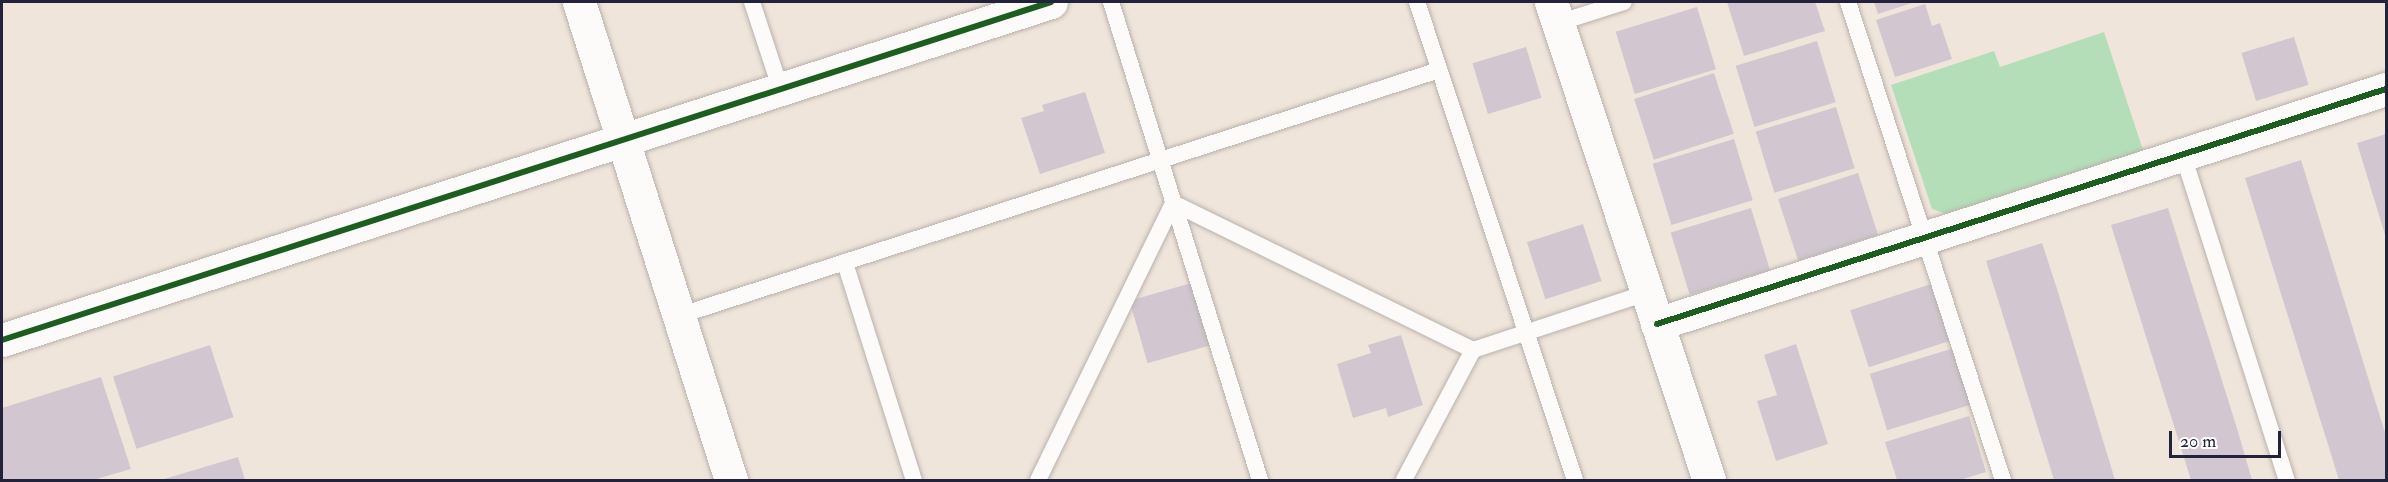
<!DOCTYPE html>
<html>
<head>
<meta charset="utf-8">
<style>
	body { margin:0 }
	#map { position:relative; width:2388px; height:482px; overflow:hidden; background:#f0e5da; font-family:"IM FELL Double Pica",serif }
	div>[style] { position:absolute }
	.green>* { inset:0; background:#b4deb8 }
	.building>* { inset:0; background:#d2c7d0; transform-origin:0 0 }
	.roads { filter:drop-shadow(0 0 2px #b8b1ad) drop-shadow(0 0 2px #b8b1ad) }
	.lane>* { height:16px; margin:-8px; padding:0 8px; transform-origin:8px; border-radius:8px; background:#fdfbf9 }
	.street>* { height:33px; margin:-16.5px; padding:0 16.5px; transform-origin:16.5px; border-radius:16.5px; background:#fdfbf9 }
	.cycleway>* { height:6px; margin:-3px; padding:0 3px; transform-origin:3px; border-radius:3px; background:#1b5e20 }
	span { translate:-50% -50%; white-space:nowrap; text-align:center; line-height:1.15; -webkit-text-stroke:4.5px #fff; paint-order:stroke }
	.frame { position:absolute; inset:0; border:3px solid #22223b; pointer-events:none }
	.scale { position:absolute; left:2169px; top:431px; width:112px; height:27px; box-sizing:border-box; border:3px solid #22223b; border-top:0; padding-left:8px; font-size:18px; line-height:21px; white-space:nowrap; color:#22223b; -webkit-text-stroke:4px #fff; paint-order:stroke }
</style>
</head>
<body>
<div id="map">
	<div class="green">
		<i style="clip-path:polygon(2104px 32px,2145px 156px,1958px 218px,1932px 209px,1891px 85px,1994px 51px,2000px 67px)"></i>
	</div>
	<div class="building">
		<i style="clip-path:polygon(1727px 2px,1815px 2px,1825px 31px,1744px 56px)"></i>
		<i style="clip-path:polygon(1874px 2px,1915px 2px,1878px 14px)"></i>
		<i style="clip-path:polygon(1925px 4px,1932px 26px,1940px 23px,1952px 59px,1895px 77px,1876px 20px)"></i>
		<i style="left:1697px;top:7px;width:65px;height:85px;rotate:73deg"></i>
		<i style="left:2294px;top:37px;width:50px;height:55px;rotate:73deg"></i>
		<i style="left:1817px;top:41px;width:64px;height:85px;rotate:73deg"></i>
		<i style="left:1526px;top:47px;width:53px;height:56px;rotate:73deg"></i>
		<i style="left:1714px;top:73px;width:64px;height:84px;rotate:72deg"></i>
		<i style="clip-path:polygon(1085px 92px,1105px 153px,1040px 174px,1021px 118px,1044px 111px,1042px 105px)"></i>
		<i style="left:1836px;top:107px;width:64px;height:84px;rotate:73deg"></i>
		<i style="clip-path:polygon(2386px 134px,2386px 238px,2357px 143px)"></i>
		<i style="left:1734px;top:139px;width:64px;height:85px;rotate:73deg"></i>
		<i style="clip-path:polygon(2301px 160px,2386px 436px,2386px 480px,2339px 480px,2245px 178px)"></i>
		<i style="left:1858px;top:173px;width:65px;height:84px;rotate:72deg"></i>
		<i style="left:1751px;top:208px;width:65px;height:84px;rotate:73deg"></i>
		<i style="clip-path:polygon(2168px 208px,2239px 435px,2252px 480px,2191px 480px,2111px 225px)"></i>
		<i style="left:1583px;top:224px;width:60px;height:59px;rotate:72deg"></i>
		<i style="clip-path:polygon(2042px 243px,2058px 292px,2115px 480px,2054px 480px,1986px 261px)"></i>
		<i style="left:1195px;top:282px;width:65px;height:68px;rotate:74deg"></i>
		<i style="left:1934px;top:283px;width:60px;height:88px;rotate:72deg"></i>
		<i style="clip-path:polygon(1401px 335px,1423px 405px,1388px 417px,1386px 408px,1353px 418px,1337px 364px,1371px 353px,1368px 345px)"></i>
		<i style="clip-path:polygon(1796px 344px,1828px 444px,1776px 461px,1757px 401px,1777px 395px,1764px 355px)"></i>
		<i style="left:210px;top:345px;width:76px;height:102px;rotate:72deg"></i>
		<i style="left:1954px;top:348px;width:59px;height:88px;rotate:73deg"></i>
		<i style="clip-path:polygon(101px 377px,131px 469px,93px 480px,2px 480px,2px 408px)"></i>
		<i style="clip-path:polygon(1969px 416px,1986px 472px,1960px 480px,1897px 480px,1885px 442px)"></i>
		<i style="clip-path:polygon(238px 457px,245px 480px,161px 480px)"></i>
	</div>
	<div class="roads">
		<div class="lane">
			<i style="left:752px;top:2px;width:89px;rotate:71.8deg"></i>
			<i style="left:1111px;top:2px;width:501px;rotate:72.69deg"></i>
			<i style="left:1417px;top:2px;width:503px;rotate:71.71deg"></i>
			<i style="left:1848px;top:2px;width:503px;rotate:72.03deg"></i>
			<i style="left:1558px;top:23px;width:69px;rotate:-17.7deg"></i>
			<i style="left:2183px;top:155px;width:341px;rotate:72.3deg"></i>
			<i style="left:845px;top:263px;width:228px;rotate:72.4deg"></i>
			<i style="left:678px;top:316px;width:800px;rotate:-17.91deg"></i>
			<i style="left:1473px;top:350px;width:182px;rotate:-18.2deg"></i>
			<i style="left:1038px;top:480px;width:308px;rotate:-64deg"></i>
			<i style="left:1173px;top:203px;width:334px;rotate:26.1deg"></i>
			<i style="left:1473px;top:350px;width:147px;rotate:118deg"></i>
		</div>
		<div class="street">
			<i style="left:579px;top:2px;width:502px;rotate:72.36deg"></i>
			<i style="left:1551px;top:2px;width:503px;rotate:71.71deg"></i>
			<i style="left:1657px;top:324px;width:766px;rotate:-17.87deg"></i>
			<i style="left:2px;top:340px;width:1102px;rotate:-17.86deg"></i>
		</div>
	</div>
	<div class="cycleway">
		<i style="left:1657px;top:324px;width:766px;rotate:-17.87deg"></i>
		<i style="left:2px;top:340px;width:1102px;rotate:-17.86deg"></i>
	</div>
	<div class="frame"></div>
	<div class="scale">20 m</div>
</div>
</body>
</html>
